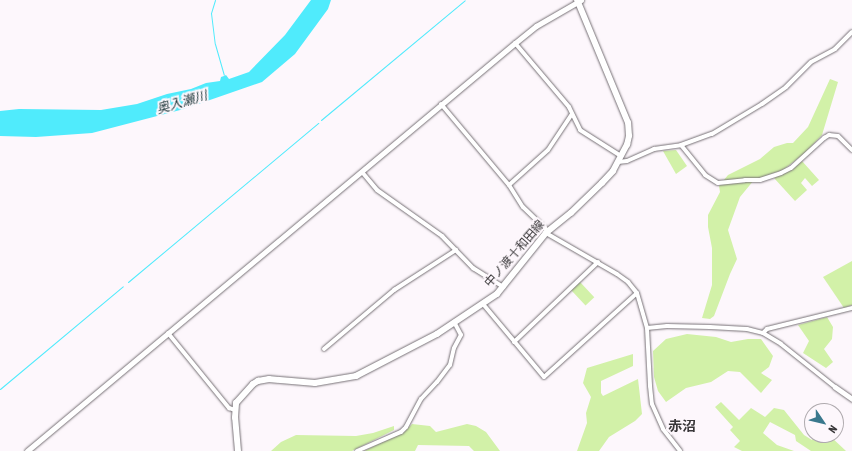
<!DOCTYPE html>
<html>
<head>
<meta charset="utf-8">
<style>
	body { margin:0 }
	#map { position:relative; width:852px; height:451px; overflow:hidden; background:#fdf7fc; font-family:"Asap Condensed","Noto Sans JP",sans-serif }
	div>[style] { position:absolute }
	.green>* { inset:0; background:#d2f1a8; transform-origin:0 0 }
	.water>* { inset:0; background:#50ebfc }
	.stream>* { height:1px; margin:-0.5px; padding:0 0.5px; transform-origin:0.5px; border-radius:0.5px; background:#50ebfc }
	.roads { filter:drop-shadow(0 0 1px #777176) drop-shadow(0 0 1px #777176) }
	.minor>* { height:4px; margin:-2px; padding:0 2px; transform-origin:2px; border-radius:2px; background:#fff }
	.tertiary>* { height:5px; margin:-2.5px; padding:0 2.5px; transform-origin:2.5px; border-radius:2.5px; background:#fff }
	.secondary>* { height:5.5px; margin:-2.75px; padding:0 2.75px; transform-origin:2.75px; border-radius:2.75px; background:#fff }
	span { translate:-50% -50%; white-space:nowrap; text-align:center; line-height:1.15; -webkit-text-stroke:4px #fdf7fc; paint-order:stroke }
	.street-label { font-size:12px; color:#393739 }
	.water-label { font-size:13px; color:#1f383b; font-style:italic }
	.quarter-label { font-size:14px; color:#393739; font-weight:700 }
	.north { position:absolute; left:804px; top:403px; width:40px; height:40px; box-sizing:border-box; background:#fdf7fc; border:1px solid #afaaae; border-radius:50%; rotate:125deg; font-size:11px; font-weight:700; line-height:16px; text-align:center; color:#393739 }
	.north::after { content:''; display:block; margin:auto; width:14px; height:18px; background:#3a788d; clip-path:polygon(50% 0,100% 100%,50% 72%,0 100%) }
</style>
</head>
<body>
<div id="map">
	<div class="green">
		<i style="clip-path:polygon(830px 79px,838px 82px,822px 135px,805px 153px,783px 170px,754px 180px,740px 197px,728px 230px,737px 259px,730px 274px,714px 316px,710px 319px,702px 318px,712px 285px,712px 248px,708px 227px,708px 215px,720px 192px,719px 186px,728px 175px,760px 159px,774px 147px,787px 143px,793px 143px,808px 127px)"></i>
		<i style="clip-path:polygon(676px 150px,687px 166px,676px 174px,663px 151px)"></i>
		<i style="clip-path:polygon(802px 161px,819px 180px,812px 186px,805px 178px,801px 183px,807px 190px,795px 201px,774px 178px,793px 169px)"></i>
		<i style="clip-path:polygon(852px 261px,852px 305px,844px 308px,823px 277px)"></i>
		<i style="left:580px;top:282px;width:21px;height:12px;rotate:47deg"></i>
		<i style="clip-path:polygon(827px 317px,833px 327px,832px 339px,824px 349px,833px 362px,826px 368px,803px 353px,809px 341px,798px 325px)"></i>
		<i style="clip-path:polygon(687px 334px,716px 337px,731px 342px,748px 339px,761px 339px,773px 356px,769px 367px,761px 373px,772px 380px,761px 393px,740px 372px,728px 371px,711px 382px,686px 388px,666px 402px,658px 391px,654px 377px,653px 351px,666px 339px)"></i>
		<i style="clip-path:polygon(633px 354px,633px 366px,601px 381px,601px 393px,603px 396px,638px 379px,642px 414px,635px 421px,609px 437px,599px 451px,577px 451px,587px 423px,586px 413px,591px 397px,583px 383px,587px 368px)"></i>
		<i style="clip-path:polygon(721px 402px,739px 420px,751px 408px,765px 417px,774px 408px,784px 410px,804px 435px,812px 440px,816px 435px,829px 435px,846px 451px,811px 451px,796px 441px,795px 435px,770px 422px,763px 433px,777px 445px,794px 451px,742px 451px,734px 447px,740px 441px,730px 430px,733px 427px,715px 407px)"></i>
		<i style="clip-path:polygon(412px 424px,430px 426px,436px 432px,467px 424px,476px 426px,486px 432px,500px 451px,474px 451px,469px 446px,418px 445px,415px 451px,364px 451px,405px 431px)"></i>
		<i style="clip-path:polygon(394px 426px,394px 430px,352px 451px,271px 451px,281px 442px,296px 435px,356px 436px,373px 433px)"></i>
	</div>
	<div class="water">
		<i style="clip-path:polygon(311px 0,331px 0,328px 9px,295px 54px,262px 82px,184px 109px,92px 133px,36px 137px,0 136px,0 111px,19px 109px,101px 110px,137px 104px,167px 94px,191px 89px,206px 83px,220px 81px,221px 77px,224px 76px,226px 75px,229px 79px,249px 72px,285px 35px)"></i>
	</div>
	<div class="stream">
		<i style="left:215px;top:0;width:14px;rotate:107deg"></i>
		<i style="left:211px;top:13px;width:31px;rotate:83deg"></i>
		<i style="left:215px;top:44px;width:32px;rotate:74deg"></i>
		<i style="left:321px;top:120px;width:187px;rotate:-39.8deg"></i>
		<i style="left:128px;top:282px;width:248px;rotate:-39.9deg"></i>
		<i style="left:0;top:389px;width:160px;rotate:-39.9deg"></i>
	</div>
	<div class="roads">
		<div class="minor">
			<i style="left:515px;top:43px;width:84px;rotate:49.8deg"></i>
			<i style="left:569px;top:107px;width:25px;rotate:64deg"></i>
			<i style="left:580px;top:130px;width:49px;rotate:32.4deg"></i>
			<i style="left:441px;top:104px;width:106px;rotate:50deg"></i>
			<i style="left:509px;top:185px;width:26px;rotate:58deg"></i>
			<i style="left:523px;top:207px;width:35px;rotate:44deg"></i>
			<i style="left:681px;top:145px;width:38px;rotate:51deg"></i>
			<i style="left:705px;top:175px;width:15px;rotate:32deg"></i>
			<i style="left:718px;top:183px;width:27px;rotate:-6deg"></i>
			<i style="left:745px;top:180px;width:15px"></i>
			<i style="left:760px;top:180px;width:22px;rotate:-18deg"></i>
			<i style="left:781px;top:173px;width:11px;rotate:-27deg"></i>
			<i style="left:791px;top:168px;width:45px;rotate:-42.3deg"></i>
			<i style="left:824px;top:138px;width:6px;rotate:-31deg"></i>
			<i style="left:829px;top:135px;width:9px;rotate:6deg"></i>
			<i style="left:838px;top:136px;width:20px;rotate:45deg"></i>
			<i style="left:618px;top:162px;width:9px;rotate:-6deg"></i>
			<i style="left:627px;top:161px;width:30px;rotate:-24deg"></i>
			<i style="left:654px;top:149px;width:27px;rotate:-8deg"></i>
			<i style="left:681px;top:145px;width:33px;rotate:-20deg"></i>
			<i style="left:712px;top:134px;width:58px;rotate:-31deg"></i>
			<i style="left:762px;top:104px;width:29px;rotate:-35deg"></i>
			<i style="left:786px;top:87px;width:35px;rotate:-45deg"></i>
			<i style="left:811px;top:62px;width:27px;rotate:-28deg"></i>
			<i style="left:835px;top:49px;width:24px;rotate:-45deg"></i>
			<i style="left:362px;top:172px;width:23px;rotate:50deg"></i>
			<i style="left:377px;top:190px;width:80px;rotate:35.3deg"></i>
			<i style="left:442px;top:236px;width:45px;rotate:45.9deg"></i>
			<i style="left:473px;top:268px;width:36px;rotate:32deg"></i>
			<i style="left:509px;top:185px;width:52px;rotate:-41.9deg"></i>
			<i style="left:548px;top:150px;width:43px;rotate:-56.3deg"></i>
			<i style="left:546px;top:233px;width:82px;rotate:30deg"></i>
			<i style="left:617px;top:274px;width:14px;rotate:36deg"></i>
			<i style="left:628px;top:282px;width:14px;rotate:51deg"></i>
			<i style="left:637px;top:293px;width:36px;rotate:74deg"></i>
			<i style="left:647px;top:328px;width:58px;rotate:87deg"></i>
			<i style="left:650px;top:386px;width:18px;rotate:84deg"></i>
			<i style="left:652px;top:404px;width:27px;rotate:66deg"></i>
			<i style="left:663px;top:429px;width:28px;rotate:52deg"></i>
			<i style="left:483px;top:304px;width:95px;rotate:50.1deg"></i>
			<i style="left:544px;top:377px;width:125px;rotate:-42.1deg"></i>
			<i style="left:647px;top:328px;width:20px;rotate:-6deg"></i>
			<i style="left:667px;top:326px;width:43px;rotate:1.3deg"></i>
			<i style="left:710px;top:327px;width:37px;rotate:3deg"></i>
			<i style="left:747px;top:329px;width:16px;rotate:14deg"></i>
			<i style="left:763px;top:333px;width:21px;rotate:31deg"></i>
			<i style="left:781px;top:344px;width:69px;rotate:38.5deg"></i>
			<i style="left:168px;top:333px;width:97px;rotate:50.9deg"></i>
			<i style="left:229px;top:408px;width:6px;rotate:18deg"></i>
			<i style="left:763px;top:333px;width:6px;rotate:-45deg"></i>
			<i style="left:767px;top:329px;width:88px;rotate:-13.9deg"></i>
			<i style="left:514px;top:342px;width:116px;rotate:-43.6deg"></i>
			<i style="left:324px;top:349px;width:92px;rotate:-40.1deg"></i>
			<i style="left:394px;top:290px;width:74px;rotate:-32.8deg"></i>
			<i style="left:357px;top:451px;width:48px;rotate:-23.4deg"></i>
			<i style="left:401px;top:432px;width:7px;rotate:-45deg"></i>
			<i style="left:406px;top:427px;width:32px;rotate:-62deg"></i>
			<i style="left:421px;top:399px;width:23px;rotate:-47deg"></i>
			<i style="left:437px;top:382px;width:21px;rotate:-53deg"></i>
			<i style="left:450px;top:365px;width:17px;rotate:-77deg"></i>
			<i style="left:454px;top:348px;width:15px;rotate:-62deg"></i>
			<i style="left:461px;top:335px;width:15px;rotate:-118deg"></i>
		</div>
		<div class="tertiary">
			<i style="left:835px;top:387px;width:21px;rotate:35deg"></i>
			<i style="left:27px;top:451px;width:636px;rotate:-39.9deg"></i>
			<i style="left:515px;top:43px;width:27px;rotate:-39deg"></i>
			<i style="left:536px;top:26px;width:52px;rotate:-30deg"></i>
		</div>
		<div class="secondary">
			<i style="left:238px;top:451px;width:33px;rotate:-95deg"></i>
			<i style="left:235px;top:418px;width:15px;rotate:-86deg"></i>
			<i style="left:236px;top:403px;width:25px;rotate:-48deg"></i>
			<i style="left:253px;top:384px;width:6px;rotate:-31deg"></i>
			<i style="left:258px;top:381px;width:11px;rotate:-10deg"></i>
			<i style="left:269px;top:379px;width:46px;rotate:5deg"></i>
			<i style="left:315px;top:383px;width:42px;rotate:-9.7deg"></i>
			<i style="left:356px;top:376px;width:91px;rotate:-27.4deg"></i>
			<i style="left:437px;top:334px;width:72px;rotate:-33.7deg"></i>
			<i style="left:497px;top:294px;width:78px;rotate:-51.2deg"></i>
			<i style="left:546px;top:233px;width:32px;rotate:-39deg"></i>
			<i style="left:571px;top:213px;width:43px;rotate:-44.1deg"></i>
			<i style="left:602px;top:183px;width:16px;rotate:-47deg"></i>
			<i style="left:613px;top:171px;width:30px;rotate:-62deg"></i>
			<i style="left:627px;top:145px;width:9px;rotate:-77deg"></i>
			<i style="left:629px;top:136px;width:13px;rotate:-94deg"></i>
			<i style="left:628px;top:123px;width:133px;rotate:-112.5deg"></i>
		</div>
	</div>
	<div class="street-label">
		<span style="left:515px;top:254px;rotate:-49deg">中ノ渡十和田線</span>
	</div>
	<div class="water-label">
		<span style="left:182px;top:103px;rotate:-16deg">奥入瀬川</span>
	</div>
	<div class="quarter-label">
		<span style="left:682px;top:426px">赤沼</span>
	</div>
	<div class="north">N</div>
</div>
</body>
</html>
